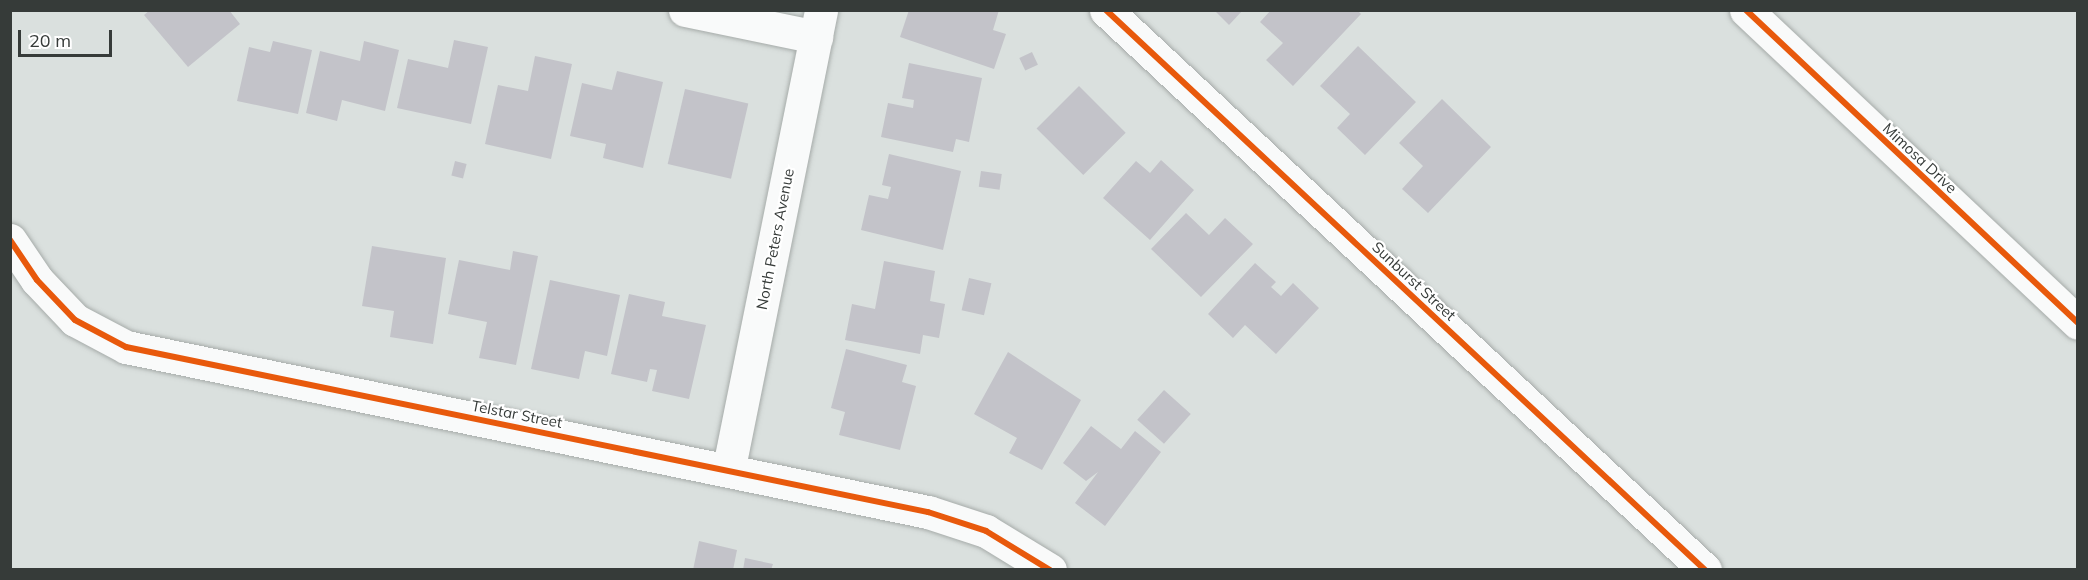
<!DOCTYPE html>
<html>
<head>
<meta charset="utf-8">
<style>
	body { margin:0 }
	#map { position:relative; width:2088px; height:580px; overflow:hidden; background:#dae0de; font-family:Mulish,sans-serif }
	div>[style] { position:absolute }
	.building>* { inset:0; background:#c3c3c9; transform-origin:0 0 }
	.roads { filter:drop-shadow(0 0 2px #a6aba9) drop-shadow(0 0 2px #a6aba9) }
	.minor>* { height:33px; margin:-16.5px; padding:0 16.5px; transform-origin:16.5px; border-radius:16.5px; background:#f9fafa }
	.cycleway>* { height:6px; margin:-3px; padding:0 3px; transform-origin:3px; border-radius:3px; background:#e8590c }
	span { translate:-50% -50%; white-space:nowrap; text-align:center; line-height:1.15; -webkit-text-stroke:4.5px #fff; paint-order:stroke }
	.street-label { font-size:15px; color:#363b39 }
	.frame { position:absolute; inset:0; border:12px solid #363b39; pointer-events:none }
	.scale { position:absolute; left:18px; top:30px; width:94px; height:27px; box-sizing:border-box; border:3px solid #363b39; border-top:0; padding-left:8px; font-size:18px; line-height:21px; white-space:nowrap; color:#363b39; -webkit-text-stroke:4px #fff; paint-order:stroke }
</style>
</head>
<body>
<div id="map">
	<div class="building">
		<i style="clip-path:polygon(150px 10px,229px 10px,240px 24px,188px 67px,144px 15px)"></i>
		<i style="clip-path:polygon(909px 10px,999px 10px,993px 30px,1006px 34px,994px 69px,900px 37px)"></i>
		<i style="clip-path:polygon(1214px 10px,1243px 10px,1229px 25px)"></i>
		<i style="clip-path:polygon(1271px 10px,1357px 10px,1361px 14px,1293px 86px,1266px 60px,1283px 43px,1260px 22px)"></i>
		<i style="clip-path:polygon(454px 40px,488px 47px,471px 124px,397px 108px,408px 59px,448px 68px)"></i>
		<i style="clip-path:polygon(273px 41px,312px 50px,298px 114px,237px 101px,249px 47px,270px 52px)"></i>
		<i style="clip-path:polygon(364px 41px,399px 50px,385px 111px,342px 100px,337px 121px,306px 113px,320px 51px,360px 61px)"></i>
		<i style="clip-path:polygon(1358px 46px,1416px 102px,1365px 155px,1337px 128px,1350px 114px,1320px 86px)"></i>
		<i style="left:1032px;top:52px;width:14px;height:14px;rotate:65deg"></i>
		<i style="clip-path:polygon(535px 56px,572px 64px,551px 159px,485px 144px,498px 85px,528px 91px)"></i>
		<i style="clip-path:polygon(909px 63px,982px 78px,969px 142px,956px 139px,953px 152px,881px 137px,888px 103px,913px 108px,914px 100px,902px 98px)"></i>
		<i style="clip-path:polygon(617px 71px,663px 82px,643px 168px,603px 158px,606px 144px,570px 136px,582px 83px,612px 90px)"></i>
		<i style="left:1079px;top:86px;width:66px;height:60px;rotate:45deg"></i>
		<i style="left:685px;top:89px;width:65px;height:77px;rotate:13deg"></i>
		<i style="clip-path:polygon(1442px 99px,1491px 147px,1428px 213px,1402px 189px,1423px 166px,1399px 143px)"></i>
		<i style="clip-path:polygon(889px 154px,961px 171px,943px 250px,861px 230px,869px 195px,888px 199px,891px 187px,882px 185px)"></i>
		<i style="clip-path:polygon(1161px 160px,1194px 190px,1150px 240px,1103px 198px,1136px 161px,1150px 173px)"></i>
		<i style="left:455px;top:161px;width:12px;height:15px;rotate:14deg"></i>
		<i style="left:981px;top:171px;width:21px;height:16px;rotate:8deg"></i>
		<i style="clip-path:polygon(1186px 213px,1209px 235px,1225px 218px,1253px 244px,1201px 297px,1151px 249px)"></i>
		<i style="clip-path:polygon(372px 246px,446px 258px,433px 344px,390px 337px,394px 311px,362px 306px)"></i>
		<i style="clip-path:polygon(513px 251px,538px 256px,516px 365px,479px 358px,487px 322px,448px 314px,459px 260px,510px 270px)"></i>
		<i style="clip-path:polygon(884px 261px,935px 271px,930px 301px,945px 304px,939px 338px,923px 335px,920px 354px,845px 340px,852px 304px,875px 309px)"></i>
		<i style="clip-path:polygon(1255px 263px,1276px 282px,1271px 287px,1281px 296px,1293px 283px,1319px 308px,1276px 354px,1245px 325px,1233px 338px,1208px 314px)"></i>
		<i style="left:969px;top:278px;width:23px;height:33px;rotate:13deg"></i>
		<i style="clip-path:polygon(550px 280px,620px 295px,607px 356px,585px 351px,579px 379px,531px 369px)"></i>
		<i style="clip-path:polygon(629px 294px,665px 302px,662px 316px,706px 325px,689px 399px,652px 391px,657px 370px,650px 369px,647px 382px,611px 374px)"></i>
		<i style="clip-path:polygon(846px 349px,907px 365px,902px 382px,916px 386px,900px 450px,839px 435px,845px 412px,831px 408px)"></i>
		<i style="clip-path:polygon(1008px 352px,1081px 400px,1042px 470px,1009px 453px,1017px 438px,974px 414px)"></i>
		<i style="left:1164px;top:390px;width:36px;height:40px;rotate:42deg"></i>
		<i style="clip-path:polygon(1091px 426px,1121px 449px,1135px 431px,1161px 452px,1105px 526px,1075px 503px,1098px 472px,1086px 481px,1063px 463px)"></i>
		<i style="clip-path:polygon(699px 541px,737px 550px,733px 570px,693px 570px)"></i>
		<i style="clip-path:polygon(745px 558px,773px 564px,771px 570px,743px 570px)"></i>
	</div>
	<div class="roads">
		<div class="minor">
			<i style="left:685px;top:10px;width:134px;rotate:11.6deg"></i>
			<i style="left:1106px;top:10px;width:820px;rotate:43.07deg"></i>
			<i style="left:1746px;top:10px;width:456px;rotate:43.3deg"></i>
			<i style="left:10px;top:240px;width:48px;rotate:56deg"></i>
			<i style="left:37px;top:280px;width:55px;rotate:46.5deg"></i>
			<i style="left:75px;top:320px;width:58px;rotate:27.9deg"></i>
			<i style="left:126px;top:347px;width:819px;rotate:11.63deg"></i>
			<i style="left:928px;top:512px;width:61px;rotate:18.1deg"></i>
			<i style="left:986px;top:531px;width:75px;rotate:31.4deg"></i>
			<i style="left:729px;top:467px;width:466px;rotate:-78.6deg"></i>
		</div>
	</div>
	<div class="cycleway">
		<i style="left:1106px;top:10px;width:820px;rotate:43.07deg"></i>
		<i style="left:1746px;top:10px;width:456px;rotate:43.3deg"></i>
		<i style="left:10px;top:240px;width:48px;rotate:56deg"></i>
		<i style="left:37px;top:280px;width:55px;rotate:46.5deg"></i>
		<i style="left:75px;top:320px;width:58px;rotate:27.9deg"></i>
		<i style="left:126px;top:347px;width:819px;rotate:11.63deg"></i>
		<i style="left:928px;top:512px;width:61px;rotate:18.1deg"></i>
		<i style="left:986px;top:531px;width:75px;rotate:31.4deg"></i>
	</div>
	<div class="street-label">
		<span style="left:1920px;top:158px;rotate:43deg">Mimosa Drive</span>
		<span style="left:775px;top:239px;rotate:-79deg">North Peters Avenue</span>
		<span style="left:1414px;top:281px;rotate:43deg">Sunburst Street</span>
		<span style="left:517px;top:414px;rotate:11deg">Telstar Street</span>
	</div>
	<div class="frame"></div>
	<div class="scale">20 m</div>
</div>
</body>
</html>
